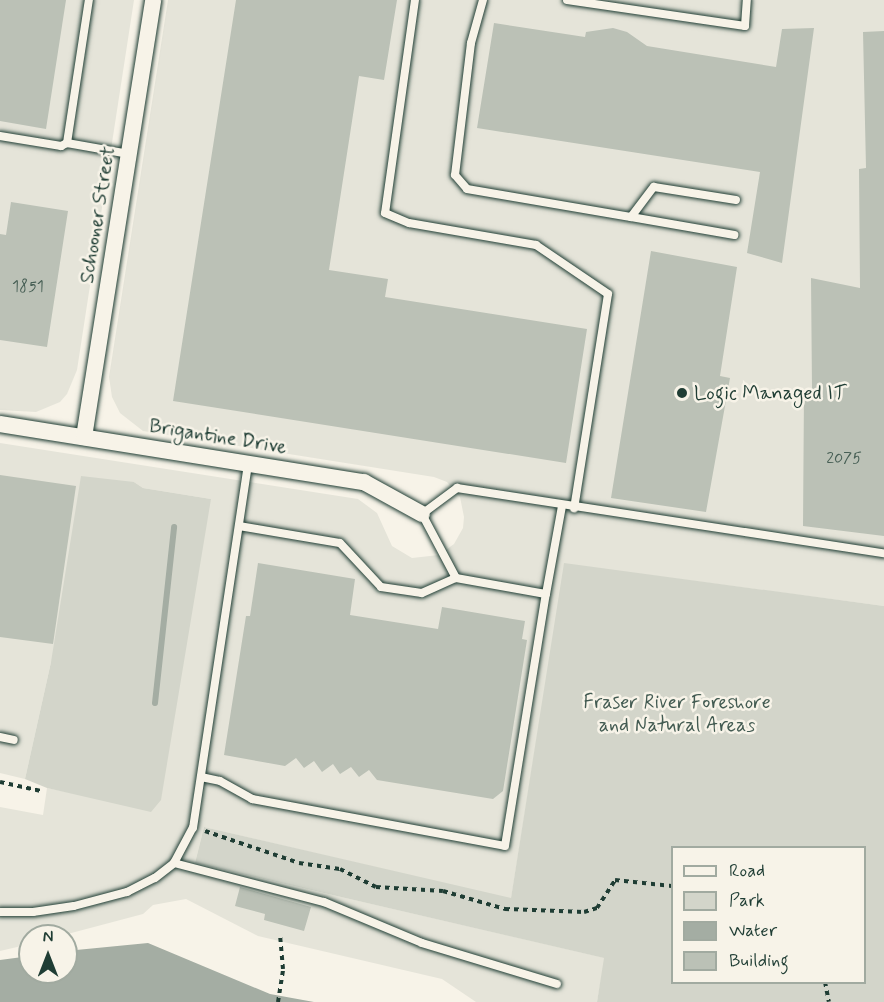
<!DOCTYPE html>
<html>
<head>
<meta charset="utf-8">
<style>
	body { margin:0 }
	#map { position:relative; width:884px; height:1002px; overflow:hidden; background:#f7f3e8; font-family:Mynerve,sans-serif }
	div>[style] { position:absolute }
	.built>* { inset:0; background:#e5e4d9 }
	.green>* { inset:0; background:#d3d5ca }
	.water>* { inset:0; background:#a4ada3 }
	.stream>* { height:6px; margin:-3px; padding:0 3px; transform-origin:3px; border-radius:3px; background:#a4ada3 }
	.building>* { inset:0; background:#bbc1b6 }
	.path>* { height:4px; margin-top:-2px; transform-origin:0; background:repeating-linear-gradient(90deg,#1f3d34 0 4.5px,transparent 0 9px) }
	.roads { filter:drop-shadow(0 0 2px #1f3d34) drop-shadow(0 0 2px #1f3d34) }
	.service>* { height:8px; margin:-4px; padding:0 4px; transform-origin:4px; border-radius:4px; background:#f7f3e8 }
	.minor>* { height:16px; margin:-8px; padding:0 8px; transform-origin:8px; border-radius:8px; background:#f7f3e8 }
	.dots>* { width:16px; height:16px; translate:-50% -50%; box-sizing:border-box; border:3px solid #f7f3e8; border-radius:50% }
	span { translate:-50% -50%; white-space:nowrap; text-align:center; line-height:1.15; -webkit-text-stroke:5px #f7f3e8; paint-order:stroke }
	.number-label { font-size:16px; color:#465e54 }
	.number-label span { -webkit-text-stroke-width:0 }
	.street-label { font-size:20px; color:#1f3d34 }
	.poi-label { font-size:20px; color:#1f3d34 }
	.left { translate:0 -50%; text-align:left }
	.park-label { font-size:20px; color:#435b52 }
	.legend { position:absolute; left:671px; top:846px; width:195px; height:138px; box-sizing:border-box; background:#f7f3e8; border:2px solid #a1aaa0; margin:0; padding:8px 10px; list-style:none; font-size:18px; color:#1f3d34 }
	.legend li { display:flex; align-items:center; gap:12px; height:30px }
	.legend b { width:30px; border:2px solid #a1aaa0 }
	.north { position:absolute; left:18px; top:924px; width:60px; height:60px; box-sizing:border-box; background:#f7f3e8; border:2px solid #a1aaa0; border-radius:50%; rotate:0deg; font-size:16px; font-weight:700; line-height:24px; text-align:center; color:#1f3d34 }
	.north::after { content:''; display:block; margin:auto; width:21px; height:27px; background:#1f3d34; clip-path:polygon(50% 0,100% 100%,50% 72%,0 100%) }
</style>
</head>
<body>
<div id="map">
	<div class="built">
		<i style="clip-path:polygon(0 0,134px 0,77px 370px,67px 394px,60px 402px,36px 412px,0 410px)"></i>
		<i style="clip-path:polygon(168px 0,884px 0,884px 606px,565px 564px,511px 899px,204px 827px,195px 863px,605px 958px,597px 1002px,476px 1002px,442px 979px,258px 936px,186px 899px,153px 905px,143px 914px,60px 936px,30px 936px,30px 944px,0 951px,0 807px,43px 815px,47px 788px,91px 797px,211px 499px,143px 488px,134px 482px,51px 662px,25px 779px,0 773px,0 443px,358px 499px,377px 513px,392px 546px,412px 558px,439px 555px,454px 544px,463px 528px,464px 517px,460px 497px,447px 482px,434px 477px,143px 431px,120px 413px,112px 397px,109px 377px)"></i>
	</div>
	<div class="green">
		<i style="clip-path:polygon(81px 476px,134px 482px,143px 488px,211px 499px,161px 800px,151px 812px,47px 788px,25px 779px,51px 662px)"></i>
		<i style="clip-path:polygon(evenodd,564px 563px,884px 606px,884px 1002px,597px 1002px,604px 958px,195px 863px,204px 827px,511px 898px,564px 563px,672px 848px,864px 848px,864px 982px,672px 982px,672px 848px)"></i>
	</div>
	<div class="water">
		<i style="clip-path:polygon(148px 943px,270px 994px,314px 1002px,0 1002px,0 960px,30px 956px,30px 972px,66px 972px,66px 951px)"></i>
	</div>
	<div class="stream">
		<i style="left:155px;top:703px;width:177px;rotate:-83.8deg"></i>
	</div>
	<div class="building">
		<i style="clip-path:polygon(0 0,66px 0,46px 129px,0 121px)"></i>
		<i style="clip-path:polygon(236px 0,397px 0,384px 80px,359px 76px,329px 270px,388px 279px,385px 297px,587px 329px,566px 463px,173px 401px)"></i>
		<i style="clip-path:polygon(494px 23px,585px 37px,586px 32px,613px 28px,627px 32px,647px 46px,776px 67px,782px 29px,814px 28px,782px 263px,747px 253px,760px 172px,477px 128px)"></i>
		<i style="clip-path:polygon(884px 31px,884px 536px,803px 526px,804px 391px,812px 390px,811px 278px,860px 288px,859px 169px,866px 168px,863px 32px)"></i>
		<i style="clip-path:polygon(11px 202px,68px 211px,47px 347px,0 340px,0 234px,6px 235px)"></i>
		<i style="clip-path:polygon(651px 251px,737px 267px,720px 376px,730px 378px,706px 512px,611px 498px)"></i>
		<i style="clip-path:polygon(0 475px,76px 486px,53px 644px,0 637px)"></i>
		<i style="clip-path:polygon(258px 563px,355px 579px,350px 615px,438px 629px,442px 607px,525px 621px,522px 639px,527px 640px,503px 791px,493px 799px,377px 780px,369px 770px,359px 777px,351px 767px,340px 774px,333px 764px,322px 772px,314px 761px,304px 768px,296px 758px,285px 766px,224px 755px,246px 616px,250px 616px)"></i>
		<i style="clip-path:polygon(240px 887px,311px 907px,304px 931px,264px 920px,265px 914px,235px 906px)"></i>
	</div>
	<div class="path">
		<i style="left:0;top:782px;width:42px;rotate:12.4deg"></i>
		<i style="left:205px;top:831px;width:99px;rotate:18.8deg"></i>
		<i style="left:299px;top:863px;width:41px;rotate:8.3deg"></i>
		<i style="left:340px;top:869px;width:40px;rotate:26.6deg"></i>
		<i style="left:376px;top:887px;width:67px;rotate:3.4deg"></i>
		<i style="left:443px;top:891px;width:65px;rotate:16.2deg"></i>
		<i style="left:505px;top:909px;width:79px;rotate:2.2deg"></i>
		<i style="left:584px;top:912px;width:14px;rotate:-17deg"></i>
		<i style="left:597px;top:908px;width:33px;rotate:-57deg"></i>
		<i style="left:615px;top:880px;width:57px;rotate:6deg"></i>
		<i style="left:825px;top:982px;width:20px;rotate:79deg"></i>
		<i style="left:278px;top:1002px;width:33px;rotate:-81deg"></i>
		<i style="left:283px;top:969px;width:32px;rotate:-95deg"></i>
	</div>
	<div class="roads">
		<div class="service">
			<i style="left:415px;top:0;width:215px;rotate:98deg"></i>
			<i style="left:385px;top:213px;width:26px;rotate:23deg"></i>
			<i style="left:409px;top:223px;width:129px;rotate:9.8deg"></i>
			<i style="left:536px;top:245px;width:87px;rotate:34.2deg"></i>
			<i style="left:608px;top:294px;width:217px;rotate:99deg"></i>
			<i style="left:483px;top:0;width:45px;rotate:105.6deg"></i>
			<i style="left:471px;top:43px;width:133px;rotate:96.9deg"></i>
			<i style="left:455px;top:175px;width:18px;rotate:49deg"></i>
			<i style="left:467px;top:189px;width:166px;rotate:9.7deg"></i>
			<i style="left:631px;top:217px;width:38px;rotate:-53deg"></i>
			<i style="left:654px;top:187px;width:83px;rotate:9deg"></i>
			<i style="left:567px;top:0;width:180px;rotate:8.3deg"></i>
			<i style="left:745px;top:26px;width:26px;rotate:-86deg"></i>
			<i style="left:0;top:136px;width:62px;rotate:9.3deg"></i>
			<i style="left:61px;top:146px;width:7px;rotate:-27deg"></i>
			<i style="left:67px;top:143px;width:63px;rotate:10.1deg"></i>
			<i style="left:67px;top:143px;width:145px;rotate:-81.3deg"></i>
			<i style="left:631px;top:217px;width:105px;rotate:9.9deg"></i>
			<i style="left:239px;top:526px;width:102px;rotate:9.6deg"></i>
			<i style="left:340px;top:543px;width:60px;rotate:47deg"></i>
			<i style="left:381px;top:587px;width:41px;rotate:8.3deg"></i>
			<i style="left:422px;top:593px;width:37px;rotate:-24deg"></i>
			<i style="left:456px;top:578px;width:91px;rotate:10.1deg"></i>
			<i style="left:546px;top:594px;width:89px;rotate:-79.7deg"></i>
			<i style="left:456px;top:578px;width:72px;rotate:-118deg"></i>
			<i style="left:422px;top:514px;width:44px;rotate:-36.6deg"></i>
			<i style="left:457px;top:488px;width:432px;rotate:8.7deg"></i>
			<i style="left:0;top:737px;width:14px;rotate:12deg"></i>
			<i style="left:201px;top:777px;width:19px;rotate:12deg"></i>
			<i style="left:220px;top:781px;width:37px;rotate:29deg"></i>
			<i style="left:252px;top:799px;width:257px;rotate:10.5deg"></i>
			<i style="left:505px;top:846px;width:255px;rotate:-80.8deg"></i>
			<i style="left:174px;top:863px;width:155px;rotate:14.6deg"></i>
			<i style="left:324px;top:902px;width:106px;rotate:22.7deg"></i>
			<i style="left:422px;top:943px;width:141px;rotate:16.9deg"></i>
			<i style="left:0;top:912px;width:33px"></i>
			<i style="left:33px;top:912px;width:41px;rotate:-8.3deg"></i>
			<i style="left:74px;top:906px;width:55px;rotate:-14.8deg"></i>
			<i style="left:127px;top:892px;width:31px;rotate:-27deg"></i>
			<i style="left:155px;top:878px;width:24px;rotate:-38deg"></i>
			<i style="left:174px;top:863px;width:40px;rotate:-62deg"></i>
			<i style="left:193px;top:828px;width:369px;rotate:-81.4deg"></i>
		</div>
		<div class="minor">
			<i style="left:0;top:424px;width:369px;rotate:9.1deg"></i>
			<i style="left:364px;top:482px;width:66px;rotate:28.9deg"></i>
			<i style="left:84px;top:437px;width:442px;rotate:-81deg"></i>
		</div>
	</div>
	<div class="dots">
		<i style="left:682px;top:393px;background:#1f3d34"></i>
	</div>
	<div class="number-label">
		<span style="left:28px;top:287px">1851</span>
		<span style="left:844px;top:459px">2075</span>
	</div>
	<div class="street-label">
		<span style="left:98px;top:215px;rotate:-81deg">Schooner Street</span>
		<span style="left:218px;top:437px;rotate:9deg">Brigantine Drive</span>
	</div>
	<div class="poi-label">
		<span class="left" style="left:694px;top:393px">Logic Managed IT</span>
	</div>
	<div class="park-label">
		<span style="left:677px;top:714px">Fraser River Foreshore<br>and Natural Areas</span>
	</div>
	<ul class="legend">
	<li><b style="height:8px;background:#f7f3e8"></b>Road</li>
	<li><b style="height:16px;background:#d3d5ca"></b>Park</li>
	<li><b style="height:16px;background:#a4ada3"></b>Water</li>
	<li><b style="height:16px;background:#bbc1b6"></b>Building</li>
	</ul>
	<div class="north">N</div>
</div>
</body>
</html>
